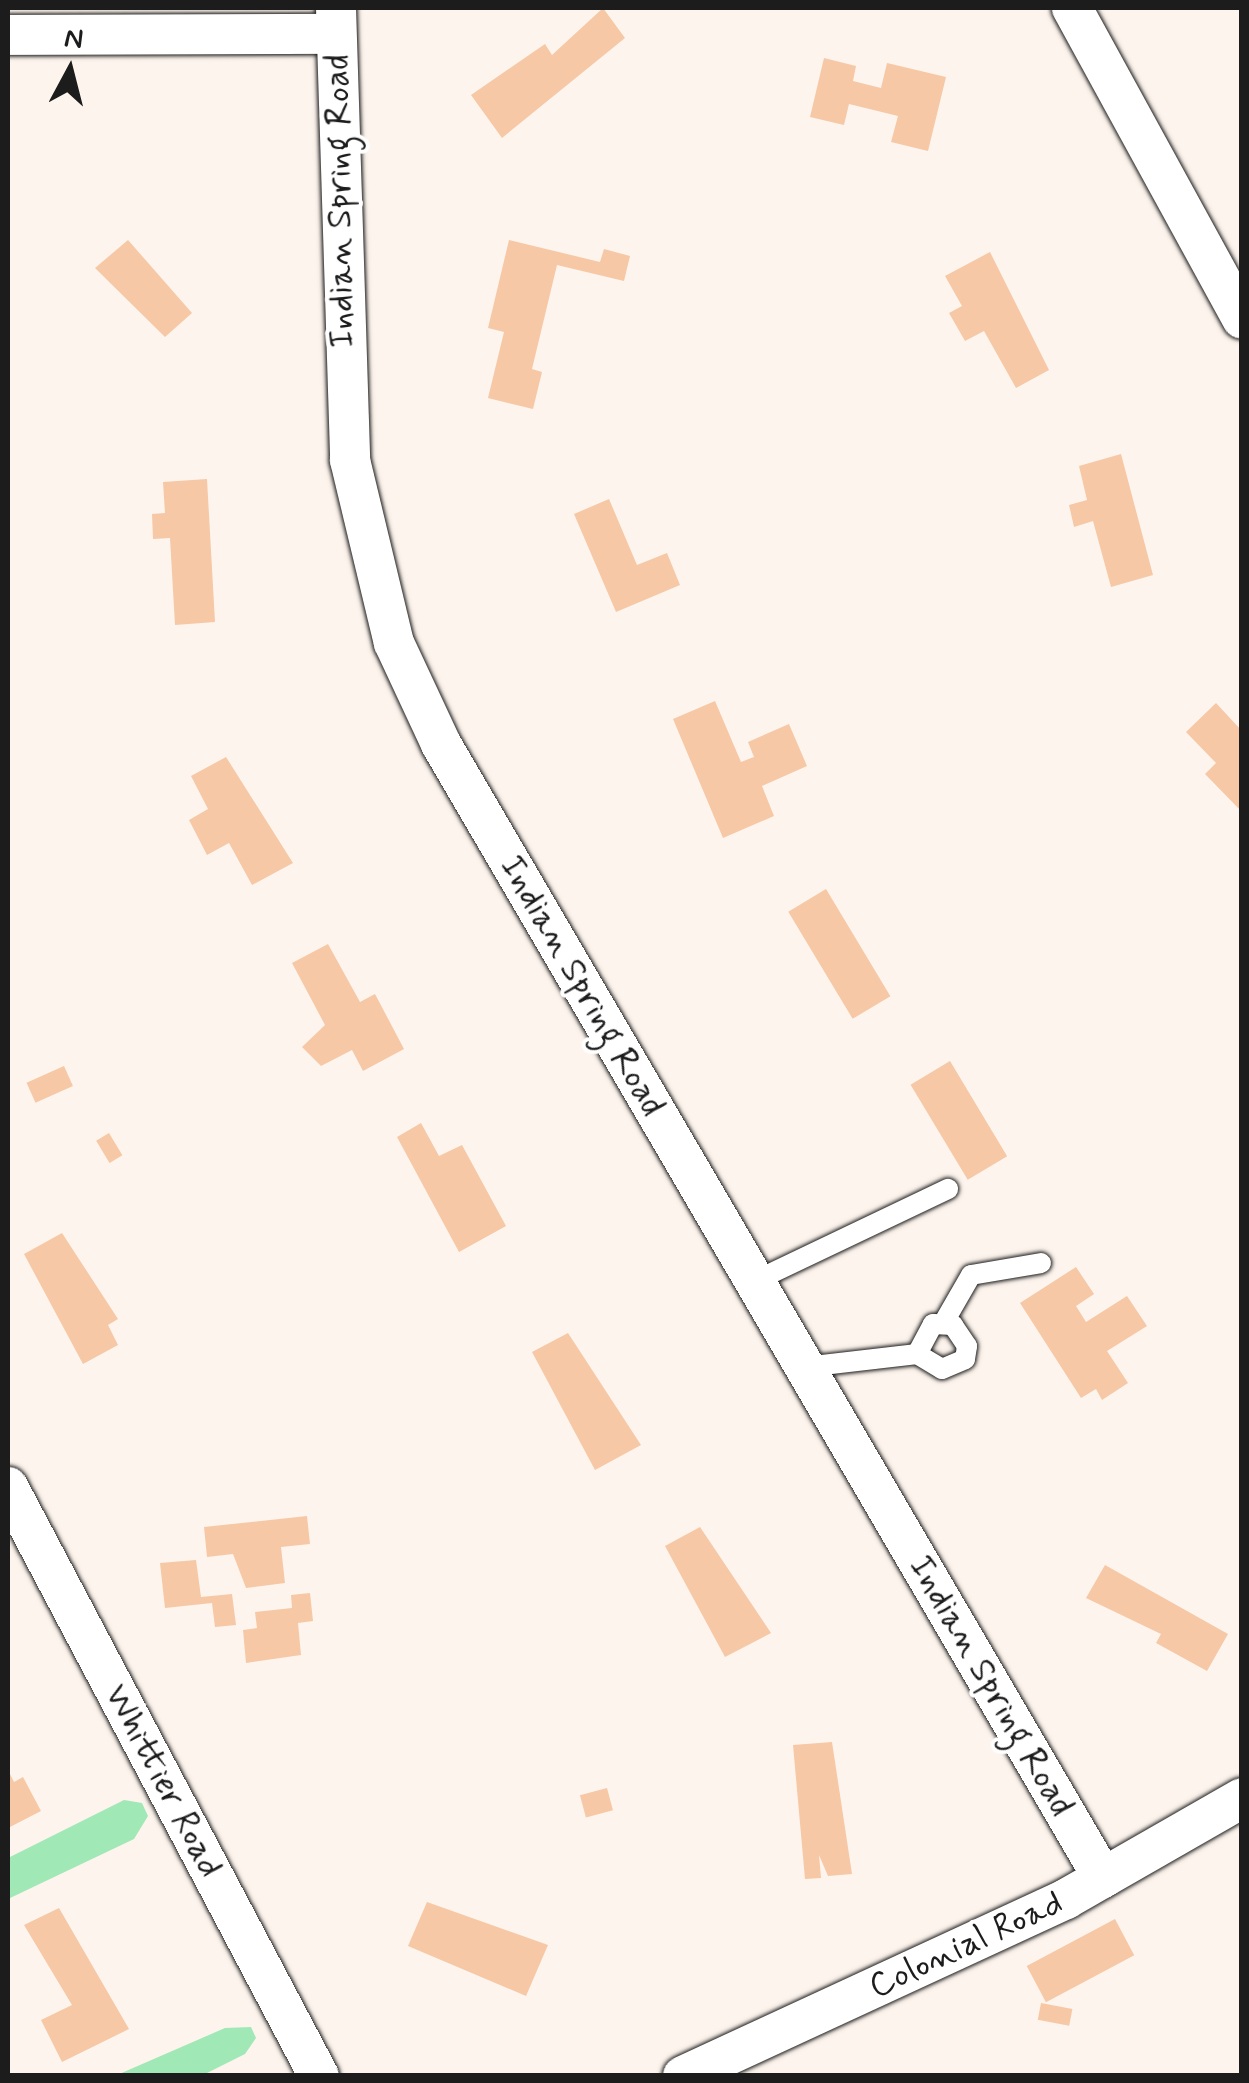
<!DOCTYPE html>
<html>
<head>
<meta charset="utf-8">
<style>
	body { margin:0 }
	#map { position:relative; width:1249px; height:2083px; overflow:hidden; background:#fdf4ed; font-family:Mynerve,sans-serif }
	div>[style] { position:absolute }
	.green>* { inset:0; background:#a0e8b5 }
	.building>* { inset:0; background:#f6c8a5; transform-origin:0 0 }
	.roads { filter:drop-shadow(0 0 2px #1c1c1c) drop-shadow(0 0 2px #1c1c1c) }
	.service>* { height:20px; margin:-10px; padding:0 10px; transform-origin:10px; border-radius:10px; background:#fff }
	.minor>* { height:40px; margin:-20px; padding:0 20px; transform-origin:20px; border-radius:20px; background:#fff }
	span { translate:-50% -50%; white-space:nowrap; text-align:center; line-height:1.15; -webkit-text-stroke:8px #fff; paint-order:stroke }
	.street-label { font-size:35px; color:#1c1c1c }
	.frame { position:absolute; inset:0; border:10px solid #1c1c1c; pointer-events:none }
	.north { position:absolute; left:20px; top:20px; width:100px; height:100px; -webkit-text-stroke:8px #fff; paint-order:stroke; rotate:7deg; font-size:28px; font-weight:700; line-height:40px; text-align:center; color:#1c1c1c }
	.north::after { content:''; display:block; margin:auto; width:35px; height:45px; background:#1c1c1c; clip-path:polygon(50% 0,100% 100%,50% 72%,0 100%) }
</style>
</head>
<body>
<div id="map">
	<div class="green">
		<i style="clip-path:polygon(124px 1800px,142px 1803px,148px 1816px,134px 1839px,8px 1899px,8px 1858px)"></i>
		<i style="clip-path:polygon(251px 2027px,256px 2038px,245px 2054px,203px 2075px,117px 2075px,225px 2028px)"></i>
	</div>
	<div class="building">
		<i style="clip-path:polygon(603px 8px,625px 38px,502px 138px,471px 95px,545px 44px,552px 55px)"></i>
		<i style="clip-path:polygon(824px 58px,856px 66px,853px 81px,881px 88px,887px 63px,946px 77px,928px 151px,891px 142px,898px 116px,849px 104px,844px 125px,810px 117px)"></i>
		<i style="clip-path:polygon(128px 240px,192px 313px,165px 337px,95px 268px)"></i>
		<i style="clip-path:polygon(509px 240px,600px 262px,604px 249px,630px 256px,624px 281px,557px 265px,532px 369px,542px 372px,533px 409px,488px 398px,504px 332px,488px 328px)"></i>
		<i style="clip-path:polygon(990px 252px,1049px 370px,1016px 388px,984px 331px,965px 341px,949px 313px,962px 306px,945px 276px)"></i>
		<i style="clip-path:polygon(1121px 454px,1153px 575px,1111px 587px,1093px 521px,1074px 527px,1069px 505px,1087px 500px,1079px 466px)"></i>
		<i style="clip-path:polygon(207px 479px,215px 622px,175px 625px,170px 538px,153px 539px,152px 514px,165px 513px,163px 482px)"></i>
		<i style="clip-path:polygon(609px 499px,637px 565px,667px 553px,680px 585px,616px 612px,574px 514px)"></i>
		<i style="clip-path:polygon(715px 701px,741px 762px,754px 757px,748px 742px,789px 724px,807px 766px,762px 786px,774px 816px,723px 838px,673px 719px)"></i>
		<i style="clip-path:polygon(1216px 703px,1242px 731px,1242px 812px,1205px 774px,1216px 763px,1186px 732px)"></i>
		<i style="clip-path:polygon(226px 757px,293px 863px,252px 885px,229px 843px,207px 855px,189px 820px,208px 809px,191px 776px)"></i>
		<i style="left:826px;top:889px;width:125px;height:44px;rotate:59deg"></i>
		<i style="clip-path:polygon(328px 944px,360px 1002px,375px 994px,404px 1049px,363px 1071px,352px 1050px,321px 1066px,302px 1047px,325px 1025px,292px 963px)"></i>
		<i style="left:950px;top:1061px;width:111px;height:46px;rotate:59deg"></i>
		<i style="left:64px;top:1066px;width:22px;height:41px;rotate:66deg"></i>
		<i style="clip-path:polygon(421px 1123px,439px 1156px,462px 1145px,506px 1226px,459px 1252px,397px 1137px)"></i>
		<i style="left:109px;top:1133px;width:26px;height:15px;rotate:59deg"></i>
		<i style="clip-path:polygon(62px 1233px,118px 1319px,108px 1325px,118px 1345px,83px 1364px,24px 1254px)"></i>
		<i style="clip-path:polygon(1076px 1267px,1094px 1294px,1076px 1306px,1086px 1322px,1127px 1296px,1147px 1326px,1107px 1351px,1128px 1383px,1102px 1400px,1096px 1389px,1081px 1398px,1020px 1303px)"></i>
		<i style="clip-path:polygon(568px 1333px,641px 1445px,595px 1470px,532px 1352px)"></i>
		<i style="clip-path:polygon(307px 1516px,310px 1544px,281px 1547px,285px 1583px,246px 1588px,233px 1554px,207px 1557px,204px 1527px)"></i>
		<i style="clip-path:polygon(700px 1527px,771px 1633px,725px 1657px,665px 1546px)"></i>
		<i style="clip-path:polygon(196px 1560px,201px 1597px,232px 1594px,236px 1625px,215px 1627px,212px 1603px,165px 1608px,160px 1563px)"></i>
		<i style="clip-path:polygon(1105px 1565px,1228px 1634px,1207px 1671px,1156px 1643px,1161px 1634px,1086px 1598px)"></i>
		<i style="clip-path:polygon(310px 1593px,313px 1621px,298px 1623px,301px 1655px,246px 1663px,243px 1630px,257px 1628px,255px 1612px,292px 1608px,291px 1595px)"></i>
		<i style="clip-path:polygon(832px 1742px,852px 1874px,828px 1876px,819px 1855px,821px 1878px,805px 1879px,793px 1745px)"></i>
		<i style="clip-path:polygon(8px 1770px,14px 1782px,23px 1777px,41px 1811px,8px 1828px)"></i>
		<i style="left:607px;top:1788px;width:23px;height:28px;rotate:75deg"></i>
		<i style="clip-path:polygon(427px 1902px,548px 1945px,526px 1996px,408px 1946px)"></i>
		<i style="clip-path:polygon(59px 1908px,129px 2029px,62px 2062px,41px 2020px,72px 2005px,24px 1925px)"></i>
		<i style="left:1115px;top:1919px;width:41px;height:100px;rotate:62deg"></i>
		<i style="left:1041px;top:2003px;width:32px;height:17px;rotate:11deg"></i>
	</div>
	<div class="roads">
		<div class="service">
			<i style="left:755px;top:1281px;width:214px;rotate:-25.5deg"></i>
			<i style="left:944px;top:1322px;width:54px;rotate:-60.1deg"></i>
			<i style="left:971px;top:1275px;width:71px;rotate:-9.7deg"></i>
			<i style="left:805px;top:1367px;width:113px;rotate:-6.6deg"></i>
			<i style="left:917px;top:1354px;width:29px;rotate:31deg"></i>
			<i style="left:942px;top:1369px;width:25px;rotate:-23deg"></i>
			<i style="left:965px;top:1359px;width:13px;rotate:-81deg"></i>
			<i style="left:967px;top:1346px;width:25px;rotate:-124deg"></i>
			<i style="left:953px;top:1325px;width:20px;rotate:-177deg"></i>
			<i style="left:933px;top:1324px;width:34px;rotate:118deg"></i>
		</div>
		<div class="minor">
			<i style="left:336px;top:8px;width:452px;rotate:88.2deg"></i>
			<i style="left:350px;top:460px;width:188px;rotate:76.5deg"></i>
			<i style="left:394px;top:643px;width:111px;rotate:65deg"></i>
			<i style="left:441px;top:744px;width:1313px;rotate:59.72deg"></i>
			<i style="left:1072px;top:8px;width:354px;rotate:61.3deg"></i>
			<i style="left:8px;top:35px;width:328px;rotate:-0.2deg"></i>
			<i style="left:8px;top:1487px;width:666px;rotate:62.17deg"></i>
			<i style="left:683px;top:2076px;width:422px;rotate:-24.8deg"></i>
			<i style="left:1066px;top:1899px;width:203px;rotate:-29.8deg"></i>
		</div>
	</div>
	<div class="street-label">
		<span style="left:340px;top:201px;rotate:-91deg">Indian Spring Road</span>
		<span style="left:582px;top:986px;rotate:60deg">Indian Spring Road</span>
		<span style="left:991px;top:1686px;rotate:60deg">Indian Spring Road</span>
		<span style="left:163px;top:1781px;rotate:62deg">Whittier Road</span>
		<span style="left:966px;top:1945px;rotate:-25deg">Colonial Road</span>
	</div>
	<div class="frame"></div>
	<div class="north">N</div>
</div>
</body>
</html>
